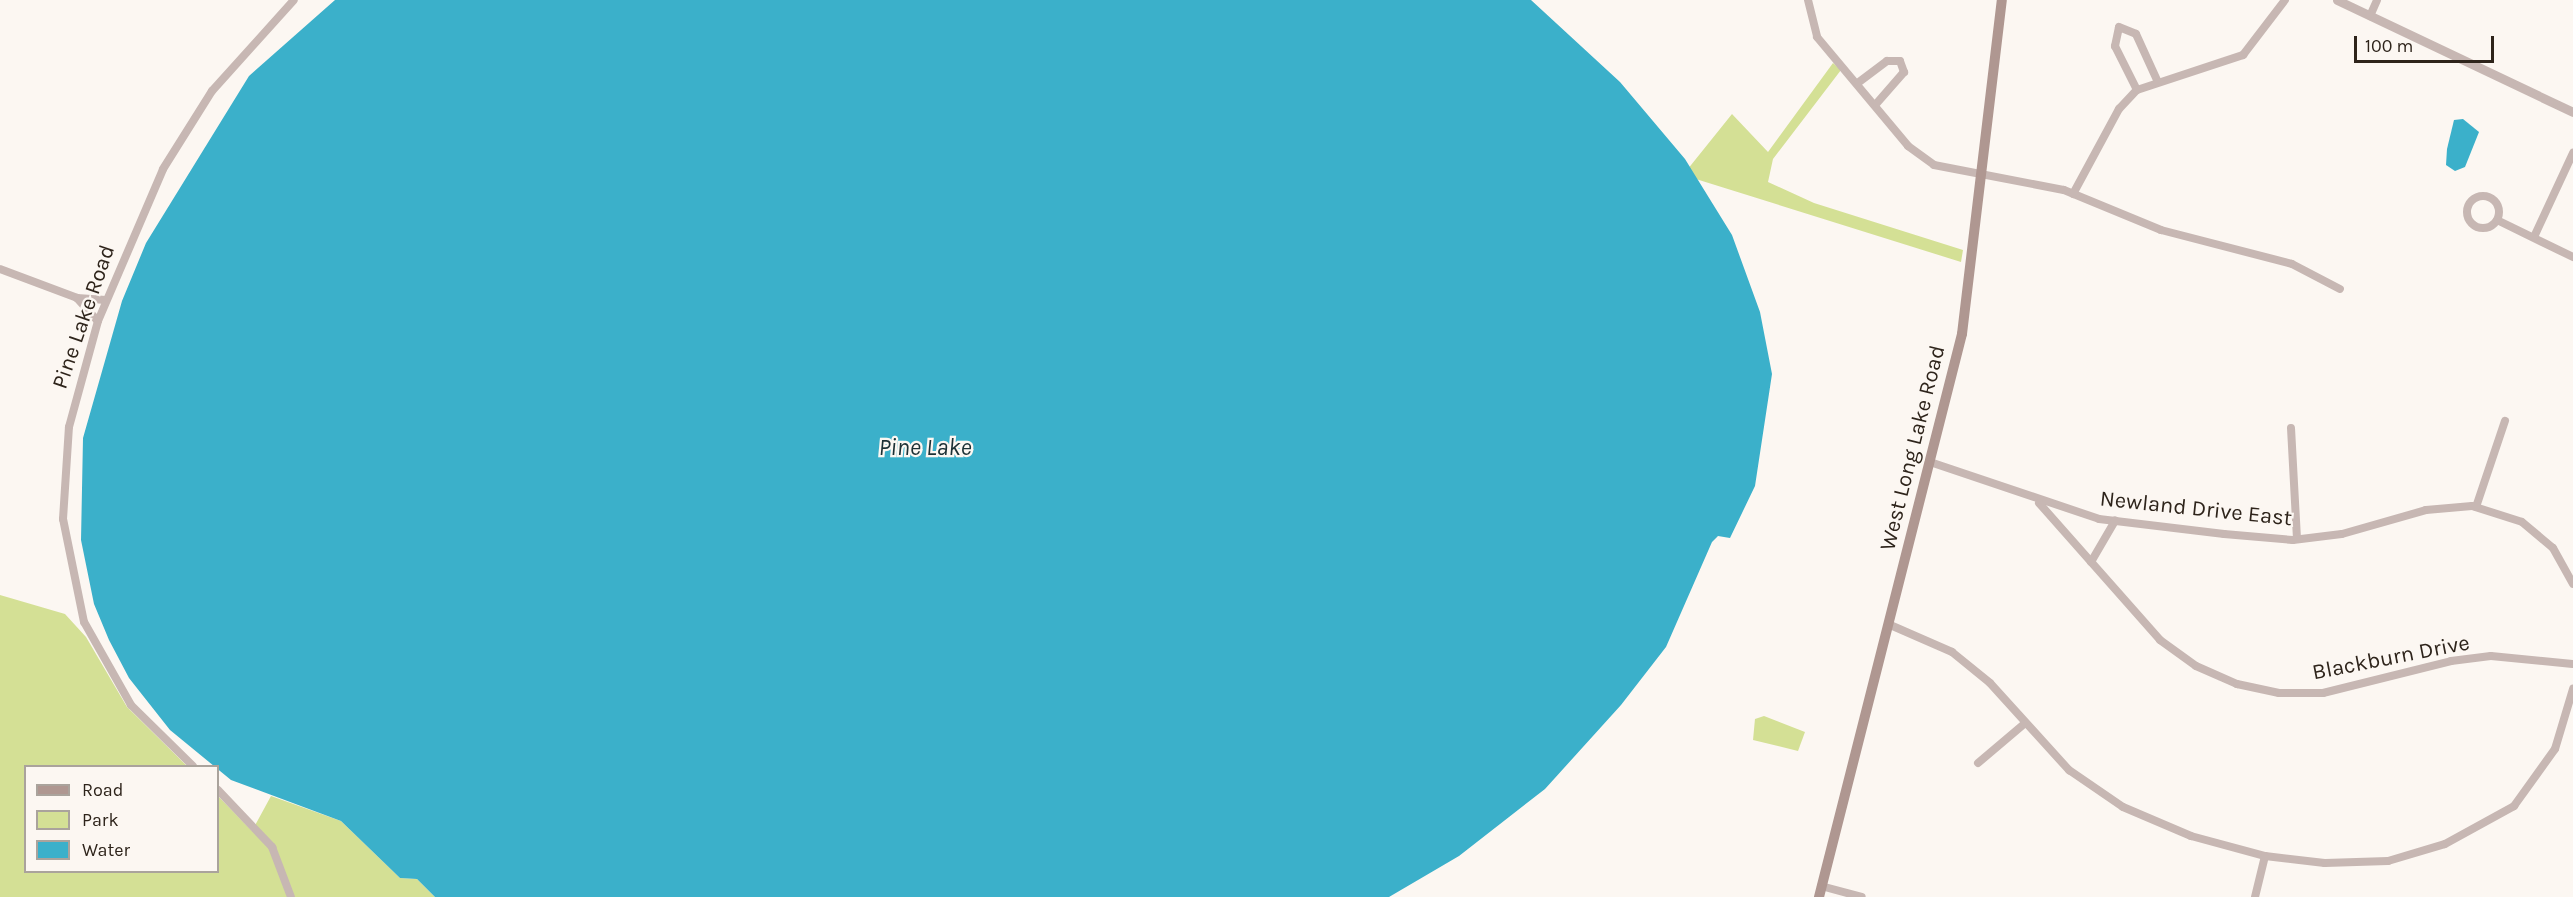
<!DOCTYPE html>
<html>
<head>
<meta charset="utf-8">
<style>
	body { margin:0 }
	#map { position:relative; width:2573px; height:897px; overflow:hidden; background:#fcf7f2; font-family:Karla,sans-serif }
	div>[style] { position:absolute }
	.green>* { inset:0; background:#d4e095 }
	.water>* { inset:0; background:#3bb0ca }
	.minor>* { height:8px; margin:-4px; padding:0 4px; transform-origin:4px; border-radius:4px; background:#c7b7b3 }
	.minor>.ring { margin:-4px; padding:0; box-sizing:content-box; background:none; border:8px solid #c7b7b3; border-radius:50% }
	.tertiary>* { height:9px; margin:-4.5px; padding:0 4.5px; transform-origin:4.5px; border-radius:4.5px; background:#c7b7b3 }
	.secondary>* { height:10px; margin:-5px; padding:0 5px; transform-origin:5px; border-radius:5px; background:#af9791 }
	span { translate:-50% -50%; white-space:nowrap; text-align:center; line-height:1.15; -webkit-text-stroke:4.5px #fcf7f2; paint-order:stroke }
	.street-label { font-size:22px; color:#2e241b }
	.water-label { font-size:24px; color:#1c3035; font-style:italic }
	.legend { position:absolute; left:24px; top:765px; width:195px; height:108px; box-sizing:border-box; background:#fcf7f2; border:2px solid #aaa39c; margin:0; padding:8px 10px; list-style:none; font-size:18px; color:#2e241b }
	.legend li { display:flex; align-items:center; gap:12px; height:30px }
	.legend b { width:30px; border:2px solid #aaa39c }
	.scale { position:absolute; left:2354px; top:36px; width:140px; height:27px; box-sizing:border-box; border:3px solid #2e241b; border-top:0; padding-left:8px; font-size:18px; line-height:21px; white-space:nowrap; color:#2e241b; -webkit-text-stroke:4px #fcf7f2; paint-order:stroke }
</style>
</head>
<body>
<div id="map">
	<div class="green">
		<i style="clip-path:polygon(1833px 63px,1841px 70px,1773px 159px,1768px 182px,1814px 203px,1963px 250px,1961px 262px,1683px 175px,1732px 114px,1768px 152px)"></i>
		<i style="clip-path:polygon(0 595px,65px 614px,86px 637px,127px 707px,187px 766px,26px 766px,26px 872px,218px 872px,218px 796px,252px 831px,271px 796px,341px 821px,400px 878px,417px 879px,435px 897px,0 897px)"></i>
		<i style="clip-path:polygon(1764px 716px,1805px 732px,1798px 751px,1753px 740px,1755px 719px)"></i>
	</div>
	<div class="water">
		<i style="clip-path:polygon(335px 0,1531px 0,1620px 82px,1685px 159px,1732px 235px,1760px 312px,1772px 374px,1755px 486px,1730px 538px,1718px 536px,1712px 542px,1666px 647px,1621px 705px,1545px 789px,1459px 856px,1389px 897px,435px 897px,417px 879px,400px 878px,341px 821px,231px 780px,170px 730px,129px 678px,109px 640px,94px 604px,81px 540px,83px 438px,122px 301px,146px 243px,249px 76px)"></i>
		<i style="clip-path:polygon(2463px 119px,2479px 132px,2465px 167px,2455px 171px,2446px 165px,2447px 149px,2454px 120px)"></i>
	</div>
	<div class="minor">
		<i style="left:1808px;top:0;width:38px;rotate:76deg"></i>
		<i style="left:1817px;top:37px;width:142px;rotate:50.1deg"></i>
		<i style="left:1908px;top:146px;width:32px;rotate:36deg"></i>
		<i style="left:1934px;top:165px;width:132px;rotate:10.9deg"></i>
		<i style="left:2064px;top:190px;width:105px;rotate:22.4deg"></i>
		<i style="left:2161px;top:230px;width:135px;rotate:14.5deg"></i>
		<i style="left:2292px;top:264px;width:54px;rotate:27.5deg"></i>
		<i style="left:2370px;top:16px;width:17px;rotate:-66deg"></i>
		<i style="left:1859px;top:82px;width:35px;rotate:-37deg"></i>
		<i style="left:1887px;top:61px;width:13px"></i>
		<i style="left:1900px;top:61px;width:12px;rotate:70deg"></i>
		<i style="left:1904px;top:72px;width:41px;rotate:131.1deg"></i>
		<i style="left:2137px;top:90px;width:49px;rotate:-116.6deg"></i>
		<i style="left:2115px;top:46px;width:19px;rotate:-78deg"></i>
		<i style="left:2119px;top:27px;width:18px;rotate:22deg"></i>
		<i style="left:2136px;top:34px;width:51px;rotate:65.5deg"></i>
		<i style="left:2073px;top:194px;width:97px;rotate:-61.6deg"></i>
		<i style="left:2119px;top:109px;width:26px;rotate:-47deg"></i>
		<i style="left:2137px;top:90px;width:112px;rotate:-18.3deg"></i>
		<i style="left:2243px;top:55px;width:69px;rotate:-52.6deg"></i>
		<i class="ring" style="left:2467px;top:196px;width:24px;height:24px"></i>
		<i style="left:2497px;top:220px;width:85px;rotate:26deg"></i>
		<i style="left:2534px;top:237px;width:93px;rotate:-65.1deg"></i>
		<i style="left:0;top:269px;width:82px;rotate:20.6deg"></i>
		<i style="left:77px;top:298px;width:29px;rotate:4deg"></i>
		<i style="left:77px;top:298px;width:31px;rotate:48deg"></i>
		<i style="left:2291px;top:428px;width:111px;rotate:86.9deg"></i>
		<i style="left:1930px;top:462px;width:178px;rotate:18.6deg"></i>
		<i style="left:2099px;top:519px;width:126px;rotate:6.8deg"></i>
		<i style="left:2224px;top:534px;width:69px;rotate:5deg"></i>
		<i style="left:2293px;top:540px;width:49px;rotate:-7deg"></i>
		<i style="left:2342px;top:534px;width:87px;rotate:-15.9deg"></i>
		<i style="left:2426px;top:510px;width:46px;rotate:-5deg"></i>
		<i style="left:2472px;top:506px;width:52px;rotate:17.7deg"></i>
		<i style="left:2522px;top:522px;width:40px;rotate:40deg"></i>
		<i style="left:2553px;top:548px;width:41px;rotate:60.9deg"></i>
		<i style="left:2039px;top:503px;width:183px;rotate:48.5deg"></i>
		<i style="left:2160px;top:640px;width:44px;rotate:35.8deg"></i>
		<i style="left:2196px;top:666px;width:45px;rotate:23.7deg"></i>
		<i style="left:2237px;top:684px;width:43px;rotate:12.1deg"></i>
		<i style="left:2279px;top:693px;width:44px"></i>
		<i style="left:2323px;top:693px;width:132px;rotate:-14deg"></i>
		<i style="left:2451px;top:661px;width:40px;rotate:-7.1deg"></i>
		<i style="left:2491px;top:656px;width:82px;rotate:5.6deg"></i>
		<i style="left:2476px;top:507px;width:91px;rotate:-71.4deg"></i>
		<i style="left:2091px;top:562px;width:48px;rotate:-59.7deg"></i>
		<i style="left:1888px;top:624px;width:70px;rotate:23.6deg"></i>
		<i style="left:1952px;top:652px;width:49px;rotate:39.2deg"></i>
		<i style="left:1990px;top:683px;width:118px;rotate:47.8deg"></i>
		<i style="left:2069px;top:770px;width:65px;rotate:34.4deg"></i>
		<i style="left:2123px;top:807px;width:74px;rotate:23.1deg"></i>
		<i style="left:2191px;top:836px;width:77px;rotate:15.1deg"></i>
		<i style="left:2265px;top:856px;width:60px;rotate:6.7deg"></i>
		<i style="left:2325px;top:863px;width:63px;rotate:-1.8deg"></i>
		<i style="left:2388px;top:861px;width:59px;rotate:-16.6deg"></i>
		<i style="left:2445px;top:844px;width:79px;rotate:-28.8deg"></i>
		<i style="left:2514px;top:806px;width:70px;rotate:-54.3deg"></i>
		<i style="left:2555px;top:749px;width:63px;rotate:-73.3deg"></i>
		<i style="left:1978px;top:763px;width:60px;rotate:-40.3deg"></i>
		<i style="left:193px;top:766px;width:87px;rotate:-135.5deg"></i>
		<i style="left:131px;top:705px;width:95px;rotate:-119.5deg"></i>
		<i style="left:84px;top:622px;width:105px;rotate:-101.5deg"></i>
		<i style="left:63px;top:519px;width:92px;rotate:-86.3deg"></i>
		<i style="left:69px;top:427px;width:110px;rotate:-74.7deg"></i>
		<i style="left:98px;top:321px;width:165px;rotate:-66.8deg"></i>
		<i style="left:163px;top:169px;width:92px;rotate:-57.9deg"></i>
		<i style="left:212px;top:91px;width:122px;rotate:-48deg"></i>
		<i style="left:218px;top:790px;width:79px;rotate:46.5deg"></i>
		<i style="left:272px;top:847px;width:53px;rotate:69.2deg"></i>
		<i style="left:1821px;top:886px;width:42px;rotate:15deg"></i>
		<i style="left:2255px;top:897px;width:42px;rotate:-76.3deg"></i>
	</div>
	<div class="tertiary">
		<i style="left:2337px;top:0;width:261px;rotate:25.4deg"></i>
	</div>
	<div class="secondary">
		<i style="left:1819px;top:897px;width:581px;rotate:-75.75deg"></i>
		<i style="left:1962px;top:334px;width:336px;rotate:-83.2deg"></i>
	</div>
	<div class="street-label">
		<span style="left:84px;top:317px;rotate:-71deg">Pine Lake Road</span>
		<span style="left:1913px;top:448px;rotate:-76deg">West Long Lake Road</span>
		<span style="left:2196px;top:509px;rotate:6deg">Newland Drive East</span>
		<span style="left:2391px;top:658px;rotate:-11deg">Blackburn Drive</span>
	</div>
	<div class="water-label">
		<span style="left:925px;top:448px">Pine Lake</span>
	</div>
	<ul class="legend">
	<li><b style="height:8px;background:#af9791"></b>Road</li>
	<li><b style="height:16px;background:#d4e095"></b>Park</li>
	<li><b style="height:16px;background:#3bb0ca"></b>Water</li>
	</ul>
	<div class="scale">100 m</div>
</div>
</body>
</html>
